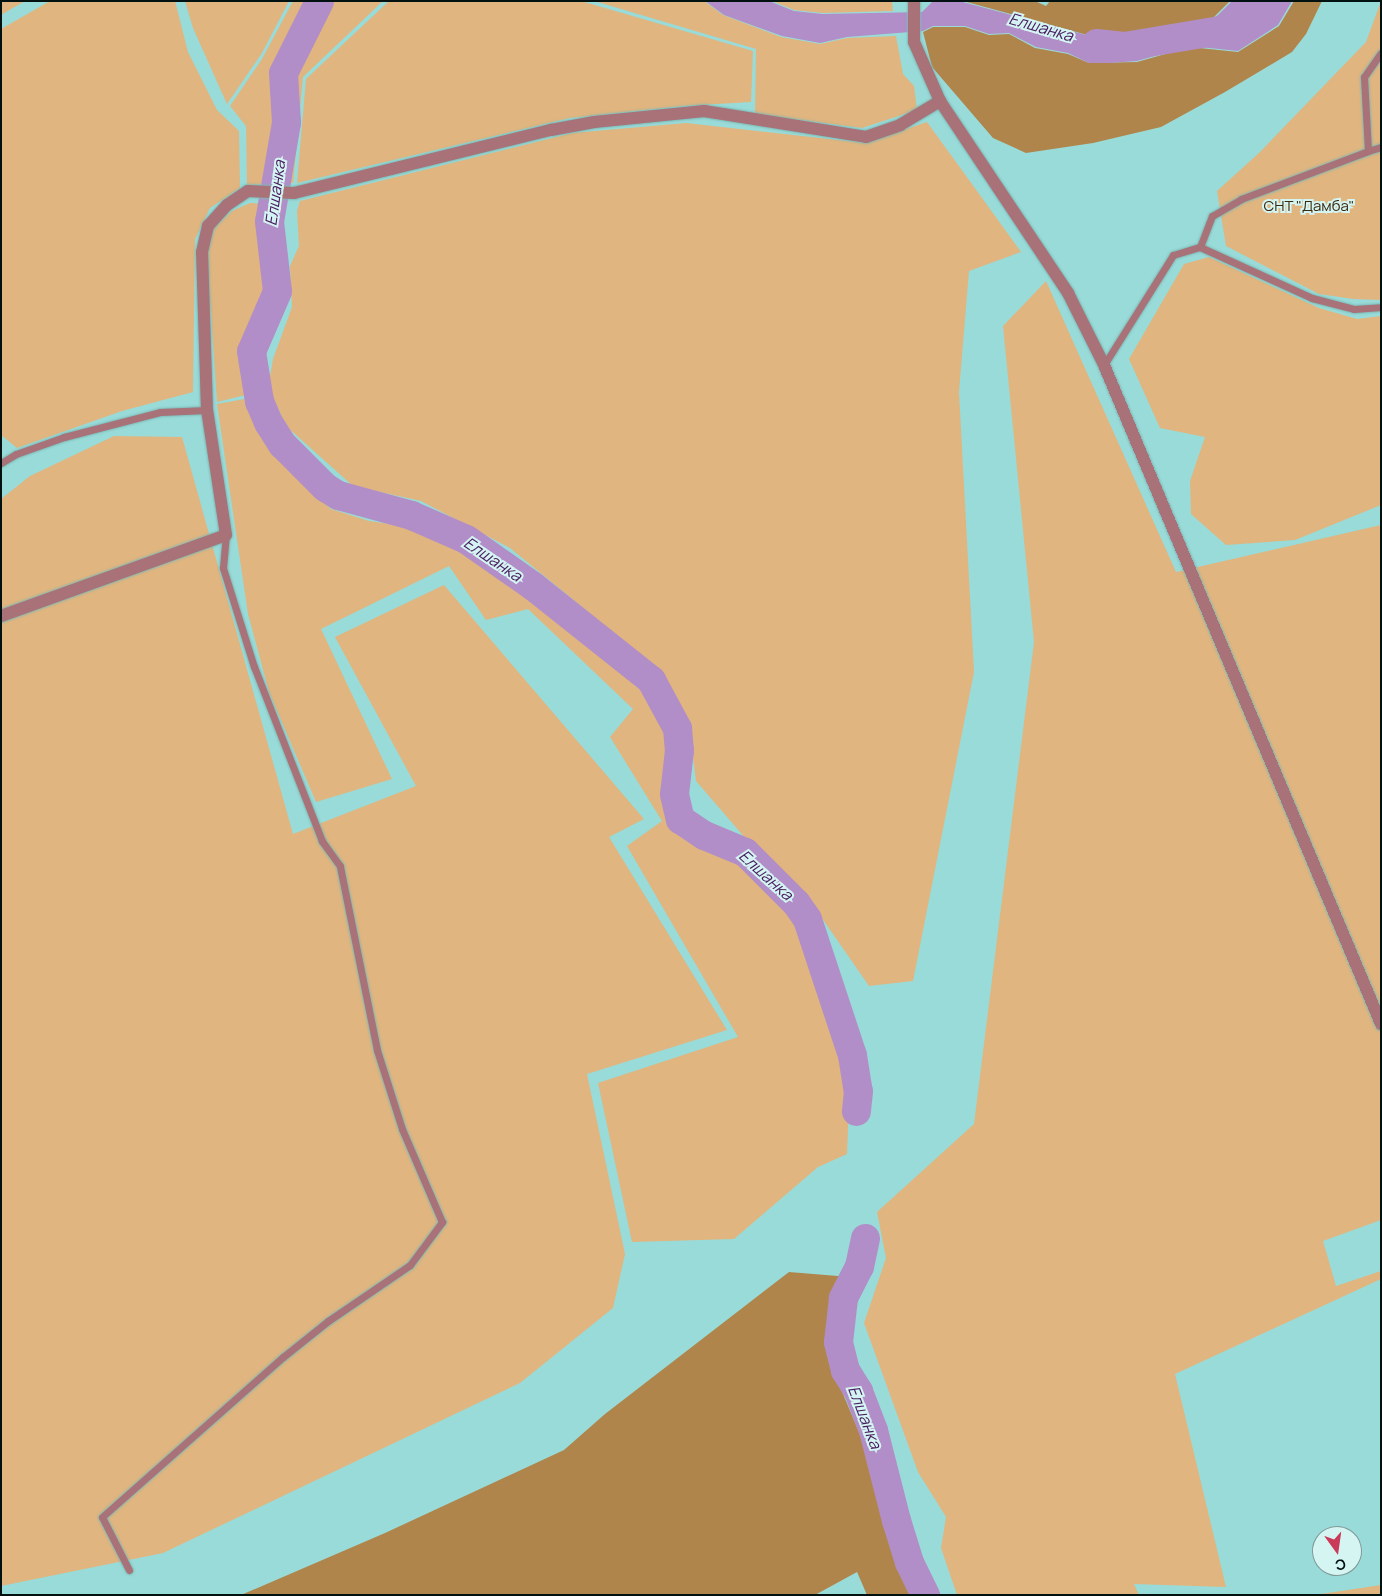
<!DOCTYPE html>
<html>
<head>
<meta charset="utf-8">
<style>
	body { margin:0 }
	#map { position:relative; width:1382px; height:1596px; overflow:hidden; background:#99dbd8; font-family:Manrope,sans-serif }
	div>[style] { position:absolute }
	.green>* { inset:0; background:#e0b57f }
	.forest>* { inset:0; background:#b0854c }
	.water>* { inset:0; background:#b28ec8 }
	.river>* { height:29px; margin:-14.5px; padding:0 14.5px; transform-origin:14.5px; border-radius:14.5px; background:#b28ec8 }
	.roads { filter:drop-shadow(0 0 1px #7db7b4) drop-shadow(0 0 1px #7db7b4) }
	.service>* { height:7px; margin:-3.5px; padding:0 3.5px; transform-origin:3.5px; border-radius:3.5px; background:#a87278 }
	.minor>* { height:12px; margin:-6px; padding:0 6px; transform-origin:6px; border-radius:6px; background:#a87278 }
	span { translate:-50% -50%; white-space:nowrap; text-align:center; line-height:1.15; -webkit-text-stroke:4px #d5f5f3; paint-order:stroke }
	.park-label { font-size:15px; color:#3c290f }
	.water-label { font-size:16px; color:#481a5f; font-style:italic }
	.frame { position:absolute; inset:0; border:2px solid #001110; pointer-events:none }
	.north { position:absolute; left:1312px; top:1526px; width:50px; height:50px; box-sizing:border-box; background:#d5f5f3; border:1px solid #809a98; border-radius:50%; rotate:166deg; font-size:14px; font-weight:700; line-height:20px; text-align:center; color:#001110 }
	.north::after { content:''; display:block; margin:auto; width:18px; height:22px; background:#ca3a59; clip-path:polygon(50% 0,100% 100%,50% 72%,0 100%) }
</style>
</head>
<body>
<div id="map">
	<div class="green">
		<i style="clip-path:polygon(1px 1px,25px 1px,1px 15px)"></i>
		<i style="clip-path:polygon(50px 1px,175px 1px,188px 52px,217px 110px,239px 131px,240px 188px,210px 208px,195px 239px,193px 392px,122px 411px,17px 448px,1px 435px,1px 29px)"></i>
		<i style="clip-path:polygon(185px 1px,289px 1px,262px 53px,227px 104px,193px 28px)"></i>
		<i style="clip-path:polygon(293px 1px,383px 1px,303px 77px,293px 183px,247px 185px,246px 126px,230px 106px,262px 59px)"></i>
		<i style="clip-path:polygon(389px 1px,581px 1px,753px 51px,751px 102px,683px 106px,570px 118px,297px 183px,306px 79px)"></i>
		<i style="clip-path:polygon(594px 1px,704px 1px,723px 15px,781px 37px,820px 44px,847px 38px,896px 36px,903px 74px,914px 86px,917px 110px,862px 128px,755px 114px,756px 49px)"></i>
		<i style="clip-path:polygon(772px 1px,892px 1px,893px 11px,823px 13px,794px 10px)"></i>
		<i style="clip-path:polygon(1381px 1px,1381px 300px,1353px 299px,1319px 294px,1226px 246px,1217px 191px,1260px 152px,1366px 42px)"></i>
		<i style="clip-path:polygon(927px 122px,1021px 252px,969px 271px,959px 392px,974px 672px,913px 981px,869px 986px,817px 911px,759px 854px,696px 781px,690px 732px,653px 665px,510px 548px,421px 501px,353px 486px,287px 427px,268px 388px,273px 359px,292px 307px,290px 266px,299px 246px,297px 211px,300px 201px,572px 133px,686px 123px,865px 143px)"></i>
		<i style="clip-path:polygon(250px 203px,270px 204px,265px 225px,274px 296px,259px 324px,246px 360px,250px 394px,217px 402px,207px 254px,214px 228px,232px 211px)"></i>
		<i style="clip-path:polygon(1209px 257px,1319px 308px,1357px 319px,1381px 316px,1381px 505px,1295px 540px,1226px 545px,1191px 514px,1190px 481px,1205px 437px,1160px 428px,1129px 359px,1184px 264px)"></i>
		<i style="clip-path:polygon(1046px 281px,1176px 572px,1381px 525px,1381px 1220px,1323px 1241px,1336px 1286px,1381px 1271px,1381px 1279px,1175px 1374px,1226px 1587px,1134px 1584px,1139px 1595px,957px 1595px,941px 1548px,946px 1517px,918px 1472px,864px 1323px,886px 1258px,877px 1212px,974px 1124px,1034px 642px,1003px 326px)"></i>
		<i style="clip-path:polygon(250px 398px,271px 449px,297px 479px,331px 509px,369px 521px,403px 526px,443px 542px,516px 587px,584px 639px,646px 695px,666px 724px,672px 746px,670px 805px,679px 833px,706px 851px,739px 865px,793px 918px,808px 945px,818px 988px,846px 1068px,849px 1103px,847px 1154px,818px 1167px,734px 1239px,632px 1242px,598px 1083px,738px 1037px,627px 846px,662px 821px,610px 737px,633px 709px,528px 609px,486px 620px,449px 566px,321px 629px,392px 779px,316px 802px,269px 692px,248px 614px,217px 404px)"></i>
		<i style="clip-path:polygon(114px 436px,182px 437px,293px 834px,416px 786px,335px 637px,444px 585px,644px 819px,609px 837px,727px 1030px,587px 1074px,625px 1254px,613px 1308px,520px 1383px,163px 1553px,1px 1586px,1px 499px,30px 476px)"></i>
		<i style="clip-path:polygon(1381px 1585px,1381px 1595px,1321px 1594px)"></i>
	</div>
	<div class="forest">
		<i style="clip-path:polygon(963px 1px,1035px 1px,1046px 6px,1050px 1px,1230px 1px,1211px 20px,1185px 31px,1156px 41px,1124px 45px)"></i>
		<i style="clip-path:polygon(1294px 1px,1322px 1px,1306px 34px,1292px 52px,1225px 92px,1161px 127px,1093px 143px,1026px 153px,993px 138px,932px 67px,923px 32px,933px 27px,965px 27px,989px 35px,1009px 34px,1035px 48px,1068px 54px,1089px 63px,1137px 62px,1190px 47px,1238px 52px,1279px 26px)"></i>
		<i style="clip-path:polygon(789px 1272px,850px 1277px,832px 1309px,838px 1382px,880px 1482px,885px 1525px,910px 1595px,867px 1595px,857px 1572px,815px 1595px,241px 1595px,385px 1533px,564px 1450px,605px 1414px)"></i>
	</div>
	<div class="water">
		<i style="clip-path:polygon(705px 1px,769px 1px,794px 11px,823px 14px,922px 12px,932px 2px,959px 1px,1124px 45px,1156px 42px,1185px 32px,1212px 21px,1232px 1px,1292px 1px,1278px 25px,1238px 51px,1190px 46px,1137px 61px,1110px 63px,1089px 63px,1068px 53px,1036px 47px,1009px 33px,989px 34px,965px 26px,933px 26px,923px 31px,847px 37px,820px 43px,782px 36px,724px 15px)"></i>
	</div>
	<div class="river">
		<i style="left:319px;top:1px;width:80px;rotate:116.6deg"></i>
		<i style="left:283px;top:73px;width:49px;rotate:86.5deg"></i>
		<i style="left:286px;top:122px;width:100px;rotate:99.7deg"></i>
		<i style="left:269px;top:221px;width:70px;rotate:83.5deg"></i>
		<i style="left:277px;top:291px;width:65px;rotate:113.4deg"></i>
		<i style="left:251px;top:351px;width:51px;rotate:80.9deg"></i>
		<i style="left:259px;top:401px;width:23px;rotate:67deg"></i>
		<i style="left:268px;top:422px;width:26px;rotate:58deg"></i>
		<i style="left:282px;top:444px;width:61px;rotate:45deg"></i>
		<i style="left:325px;top:487px;width:15px;rotate:32deg"></i>
		<i style="left:338px;top:495px;width:76px;rotate:15.3deg"></i>
		<i style="left:411px;top:515px;width:60px;rotate:23.6deg"></i>
		<i style="left:466px;top:539px;width:82px;rotate:35deg"></i>
		<i style="left:533px;top:586px;width:151px;rotate:38.5deg"></i>
		<i style="left:651px;top:680px;width:55px;rotate:61.6deg"></i>
		<i style="left:677px;top:728px;width:22px;rotate:85deg"></i>
		<i style="left:679px;top:750px;width:44px;rotate:96.5deg"></i>
		<i style="left:674px;top:794px;width:26px;rotate:77deg"></i>
		<i style="left:680px;top:819px;width:29px;rotate:34deg"></i>
		<i style="left:704px;top:835px;width:44px;rotate:22.5deg"></i>
		<i style="left:745px;top:852px;width:72px;rotate:45deg"></i>
		<i style="left:796px;top:903px;width:19px;rotate:55deg"></i>
		<i style="left:807px;top:919px;width:143px;rotate:71.7deg"></i>
		<i style="left:852px;top:1055px;width:36px;rotate:81deg"></i>
		<i style="left:858px;top:1091px;width:20px;rotate:96deg"></i>
		<i style="left:1096px;top:43px;width:28px;rotate:6deg"></i>
		<i style="left:1124px;top:46px;width:97px;rotate:-9.5deg"></i>
		<i style="left:1220px;top:30px;width:60px;rotate:-29.1deg"></i>
		<i style="left:865px;top:1238px;width:29px;rotate:102deg"></i>
		<i style="left:859px;top:1266px;width:36px;rotate:117deg"></i>
		<i style="left:843px;top:1298px;width:44px;rotate:96.5deg"></i>
		<i style="left:838px;top:1342px;width:29px;rotate:76deg"></i>
		<i style="left:845px;top:1370px;width:25px;rotate:58deg"></i>
		<i style="left:858px;top:1391px;width:42px;rotate:69deg"></i>
		<i style="left:873px;top:1430px;width:93px;rotate:75.7deg"></i>
		<i style="left:896px;top:1520px;width:44px;rotate:72.8deg"></i>
		<i style="left:909px;top:1562px;width:37px;rotate:64deg"></i>
	</div>
	<div class="roads">
		<div class="service">
			<i style="left:1368px;top:151px;width:14px;rotate:-17deg"></i>
			<i style="left:1200px;top:247px;width:33px;rotate:-69deg"></i>
			<i style="left:1212px;top:216px;width:34px;rotate:-30deg"></i>
			<i style="left:1241px;top:199px;width:136px;rotate:-20.7deg"></i>
			<i style="left:1368px;top:151px;width:74px;rotate:-93.1deg"></i>
			<i style="left:1364px;top:77px;width:29px;rotate:-55deg"></i>
			<i style="left:1104px;top:365px;width:130px;rotate:-57.9deg"></i>
			<i style="left:1173px;top:255px;width:28px;rotate:-17deg"></i>
			<i style="left:1200px;top:247px;width:123px;rotate:24.5deg"></i>
			<i style="left:1312px;top:298px;width:43px;rotate:14.7deg"></i>
			<i style="left:1354px;top:309px;width:27px;rotate:-4deg"></i>
			<i style="left:1px;top:463px;width:17px;rotate:-31deg"></i>
			<i style="left:16px;top:454px;width:51px;rotate:-19.5deg"></i>
			<i style="left:64px;top:437px;width:99px;rotate:-14.6deg"></i>
			<i style="left:160px;top:412px;width:47px;rotate:-2.4deg"></i>
			<i style="left:129px;top:1570px;width:59px;rotate:-117deg"></i>
			<i style="left:102px;top:1517px;width:242px;rotate:-41.5deg"></i>
			<i style="left:283px;top:1357px;width:58px;rotate:-38.7deg"></i>
			<i style="left:328px;top:1321px;width:99px;rotate:-34.3deg"></i>
			<i style="left:410px;top:1265px;width:54px;rotate:-53.3deg"></i>
			<i style="left:442px;top:1222px;width:101px;rotate:-113.3deg"></i>
			<i style="left:402px;top:1129px;width:83px;rotate:-107.6deg"></i>
			<i style="left:377px;top:1050px;width:188px;rotate:-101.4deg"></i>
			<i style="left:340px;top:866px;width:31px;rotate:-126deg"></i>
			<i style="left:322px;top:841px;width:187px;rotate:-111.3deg"></i>
			<i style="left:254px;top:667px;width:104px;rotate:-107.4deg"></i>
			<i style="left:223px;top:568px;width:33px;rotate:-85deg"></i>
		</div>
		<div class="minor">
			<i style="left:914px;top:1px;width:41px;rotate:90deg"></i>
			<i style="left:914px;top:42px;width:64px;rotate:66.2deg"></i>
			<i style="left:940px;top:101px;width:231px;rotate:56.3deg"></i>
			<i style="left:1068px;top:293px;width:80px;rotate:63.4deg"></i>
			<i style="left:1104px;top:365px;width:715px;rotate:67.2deg"></i>
			<i style="left:1px;top:616px;width:239px;rotate:-19.8deg"></i>
			<i style="left:226px;top:535px;width:126px;rotate:-98.6deg"></i>
			<i style="left:207px;top:410px;width:158px;rotate:-91.8deg"></i>
			<i style="left:202px;top:252px;width:27px;rotate:-77deg"></i>
			<i style="left:208px;top:226px;width:28px;rotate:-48deg"></i>
			<i style="left:227px;top:205px;width:25px;rotate:-34deg"></i>
			<i style="left:248px;top:191px;width:46px;rotate:2.5deg"></i>
			<i style="left:294px;top:193px;width:265px;rotate:-13.8deg"></i>
			<i style="left:551px;top:130px;width:44px;rotate:-10.5deg"></i>
			<i style="left:594px;top:122px;width:111px;rotate:-5.7deg"></i>
			<i style="left:704px;top:111px;width:164px;rotate:9.1deg"></i>
			<i style="left:866px;top:137px;width:36px;rotate:-19deg"></i>
			<i style="left:900px;top:125px;width:47px;rotate:-31deg"></i>
		</div>
	</div>
	<div class="park-label">
		<span style="left:1309px;top:206px">СНТ "Дамба"</span>
	</div>
	<div class="water-label">
		<span style="left:1041px;top:27px;rotate:16deg">Елшанка</span>
		<span style="left:275px;top:193px;rotate:-82deg">Елшанка</span>
		<span style="left:493px;top:559px;rotate:34deg">Елшанка</span>
		<span style="left:766px;top:875px;rotate:42deg">Елшанка</span>
		<span style="left:865px;top:1417px;rotate:69deg">Елшанка</span>
	</div>
	<div class="frame"></div>
	<div class="north">С</div>
</div>
</body>
</html>
